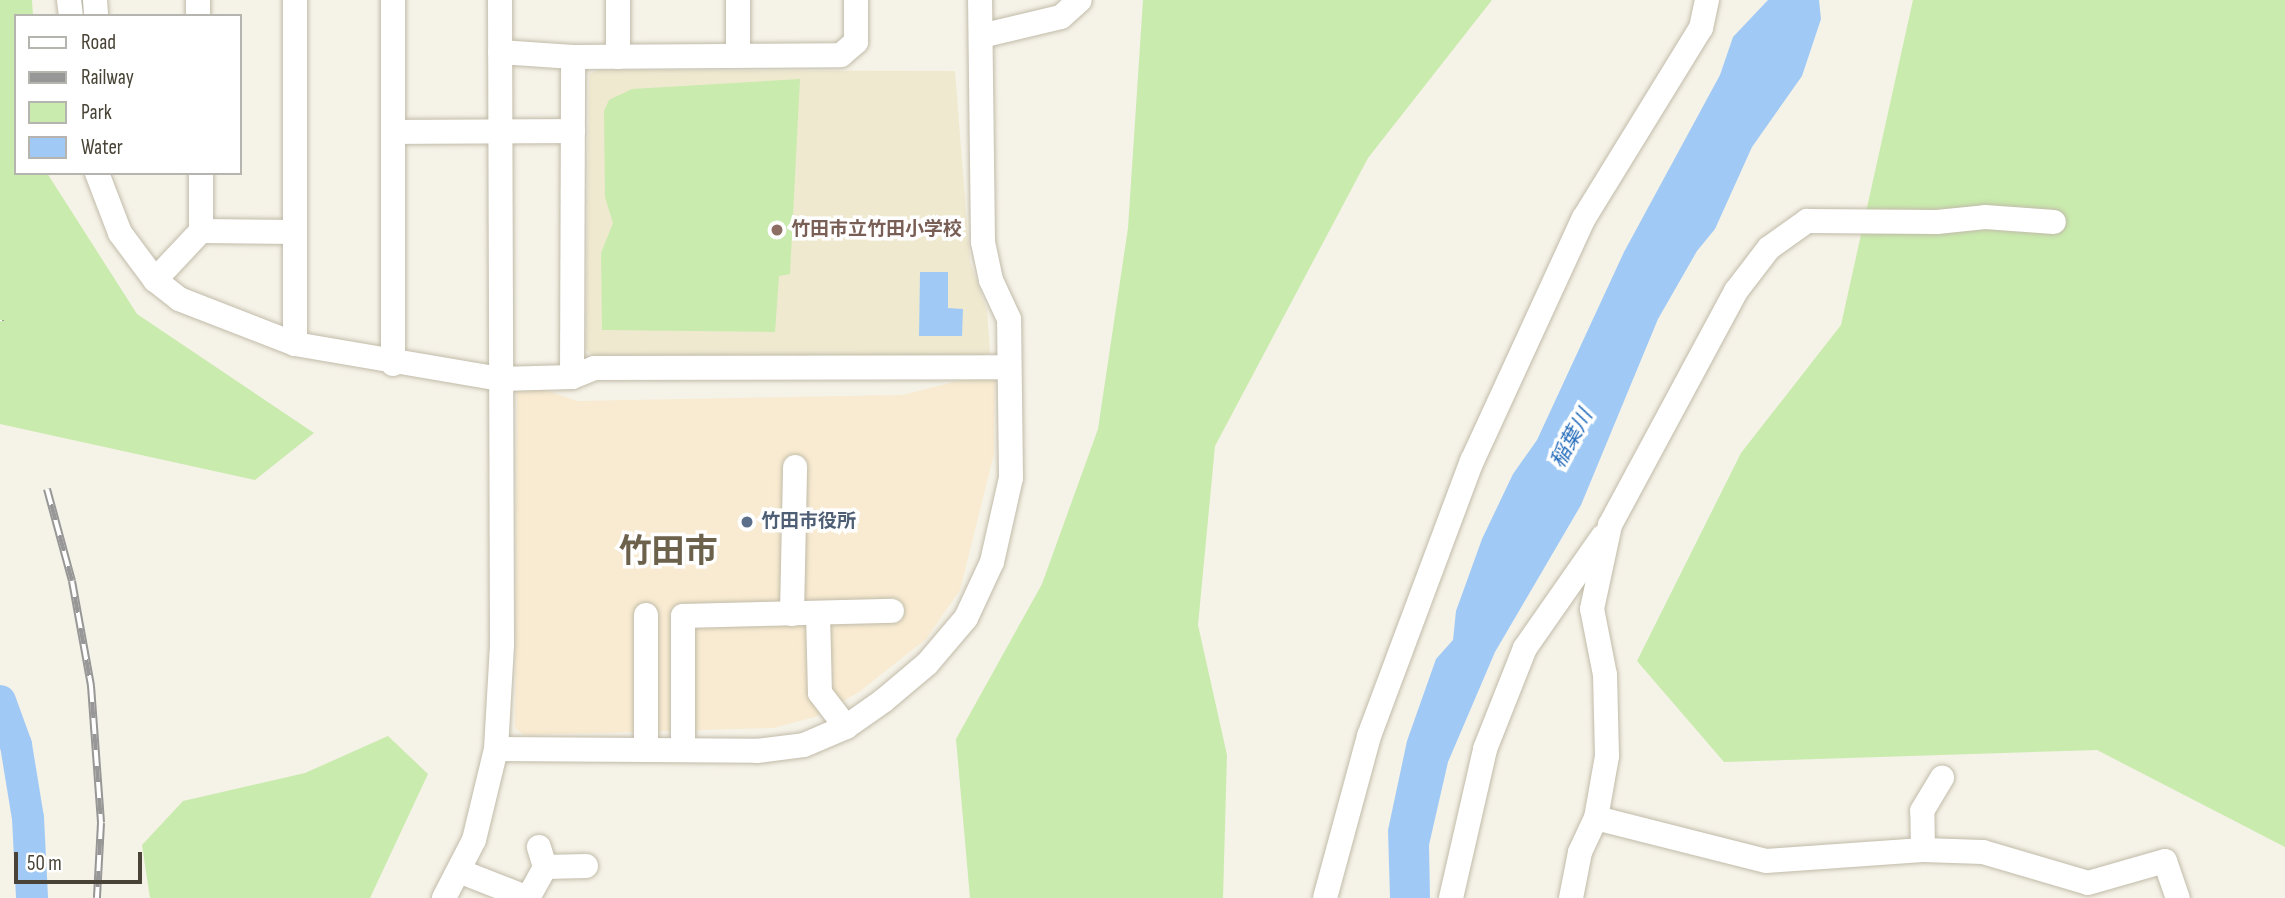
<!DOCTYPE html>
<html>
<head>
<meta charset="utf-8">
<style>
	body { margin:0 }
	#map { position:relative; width:2285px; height:898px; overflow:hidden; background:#f5f2e7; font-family:"Sofia Sans Condensed","Noto Sans JP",sans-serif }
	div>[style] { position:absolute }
	.commercial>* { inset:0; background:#f8ebd1 }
	.education>* { inset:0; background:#efe9d0 }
	.green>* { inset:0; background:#c9ebad }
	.water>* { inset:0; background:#a0caf5 }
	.river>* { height:32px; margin:-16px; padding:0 16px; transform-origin:16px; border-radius:16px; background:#a0caf5 }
	.roads { filter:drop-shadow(0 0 2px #c1bba9) drop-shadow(0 0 2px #c1bba9) }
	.minor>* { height:24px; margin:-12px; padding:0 12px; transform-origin:12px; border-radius:12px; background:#fff }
	.rail>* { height:8px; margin-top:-4px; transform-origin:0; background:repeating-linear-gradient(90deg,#fff 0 16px,#979797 0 32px); box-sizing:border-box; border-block:2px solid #979797 }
	.dots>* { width:19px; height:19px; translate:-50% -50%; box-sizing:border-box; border:4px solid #fff; border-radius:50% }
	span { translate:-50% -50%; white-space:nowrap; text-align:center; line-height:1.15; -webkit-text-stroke:7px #fff; paint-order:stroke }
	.education-label { font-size:19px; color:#785e54; font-weight:700 }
	.left { translate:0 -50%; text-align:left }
	.service-label { font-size:19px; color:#4e5e75; font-weight:700 }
	.water-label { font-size:21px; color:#276ebc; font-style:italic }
	.town-label { font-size:33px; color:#6c624c; font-weight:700 }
	.legend { position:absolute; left:14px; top:14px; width:228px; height:161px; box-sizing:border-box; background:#fff; border:2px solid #b6b4af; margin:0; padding:9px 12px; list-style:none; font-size:21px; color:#484336 }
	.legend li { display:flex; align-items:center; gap:14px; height:35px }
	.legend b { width:35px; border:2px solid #b6b4af }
	.scale { position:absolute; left:14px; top:852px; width:128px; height:32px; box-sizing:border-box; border:4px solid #484336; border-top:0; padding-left:9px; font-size:21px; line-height:24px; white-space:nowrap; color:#484336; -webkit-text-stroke:5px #fff; paint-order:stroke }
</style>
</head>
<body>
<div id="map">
	<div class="commercial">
		<i style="clip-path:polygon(995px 372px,994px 454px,960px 590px,926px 639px,859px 692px,815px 717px,773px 728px,524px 735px,515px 728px,517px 392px,534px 386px,577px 401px,902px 395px)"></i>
	</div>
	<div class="education">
		<i style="clip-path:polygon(600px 70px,955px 71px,970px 262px,987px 310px,990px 353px,974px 358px,600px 362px,586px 350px,589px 74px)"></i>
	</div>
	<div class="green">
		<i style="clip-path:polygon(0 0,32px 0,33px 16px,16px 16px,16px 173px,47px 173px,137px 314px,314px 433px,255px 480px,0 424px)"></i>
		<i style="clip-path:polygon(1143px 0,1492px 0,1368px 158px,1215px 446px,1198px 625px,1227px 755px,1223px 898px,970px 898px,956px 739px,1042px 584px,1098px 429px,1128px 228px)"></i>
		<i style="clip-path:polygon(1913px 0,2285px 0,2285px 847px,2097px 750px,1724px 762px,1637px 661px,1741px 453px,1841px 325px)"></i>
		<i style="clip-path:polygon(800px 79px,790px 274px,779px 276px,775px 332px,602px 330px,601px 253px,613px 223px,605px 197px,604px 111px,609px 100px,632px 89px)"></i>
		<i style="clip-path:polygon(388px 736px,428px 774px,370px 898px,150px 898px,142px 845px,183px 801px,305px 773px)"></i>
	</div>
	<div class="water">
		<i style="clip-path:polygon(1768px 0,1819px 0,1821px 19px,1802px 76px,1752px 147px,1715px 229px,1697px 251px,1658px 319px,1581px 505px,1495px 652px,1448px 762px,1429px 845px,1430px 898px,1390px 898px,1388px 830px,1407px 741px,1436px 659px,1453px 640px,1456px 611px,1482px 539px,1513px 474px,1537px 440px,1624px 252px,1720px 75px,1733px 37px)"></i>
		<i style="clip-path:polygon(920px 272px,948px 272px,948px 308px,963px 309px,962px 336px,919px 336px)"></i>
	</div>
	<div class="river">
		<i style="left:0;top:701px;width:47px;rotate:70deg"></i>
		<i style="left:16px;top:745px;width:74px;rotate:80.7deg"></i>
		<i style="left:28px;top:818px;width:80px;rotate:87.1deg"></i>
	</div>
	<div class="roads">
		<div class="minor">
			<i style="left:69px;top:0;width:16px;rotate:83deg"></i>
			<i style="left:95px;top:0;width:16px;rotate:86deg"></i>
			<i style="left:198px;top:0;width:16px;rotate:90deg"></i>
			<i style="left:393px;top:0;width:364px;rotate:90deg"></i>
			<i style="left:618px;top:0;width:57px;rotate:90deg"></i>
			<i style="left:738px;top:0;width:55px;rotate:90deg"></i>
			<i style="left:981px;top:36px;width:82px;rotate:-13.4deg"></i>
			<i style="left:1061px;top:17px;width:25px;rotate:-42deg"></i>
			<i style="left:500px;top:52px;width:73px;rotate:3.9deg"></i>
			<i style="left:393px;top:132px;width:180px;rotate:-0.3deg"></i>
			<i style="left:97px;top:173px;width:64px;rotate:69deg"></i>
			<i style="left:120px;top:233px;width:59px;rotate:53.3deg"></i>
			<i style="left:155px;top:280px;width:31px;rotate:38deg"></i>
			<i style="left:179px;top:299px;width:124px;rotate:21.2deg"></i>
			<i style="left:295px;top:344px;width:208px;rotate:9.7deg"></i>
			<i style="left:500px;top:379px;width:72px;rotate:-1.6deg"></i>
			<i style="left:572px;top:377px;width:24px;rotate:-22deg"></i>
			<i style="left:594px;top:368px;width:415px;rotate:-0.1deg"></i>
			<i style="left:201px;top:231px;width:94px;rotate:0.6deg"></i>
			<i style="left:155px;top:280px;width:67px;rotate:-46.8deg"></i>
			<i style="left:201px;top:231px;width:58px;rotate:-90deg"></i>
			<i style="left:295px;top:344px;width:344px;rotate:-90deg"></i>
			<i style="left:572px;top:377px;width:320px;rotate:-89.8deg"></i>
			<i style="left:573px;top:57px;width:268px;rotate:-0.4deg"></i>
			<i style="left:841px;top:55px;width:20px;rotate:-41deg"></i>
			<i style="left:856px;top:42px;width:42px;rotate:-90deg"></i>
			<i style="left:818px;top:613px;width:80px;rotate:88.6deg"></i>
			<i style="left:820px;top:693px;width:43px;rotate:52.6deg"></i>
			<i style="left:792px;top:614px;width:147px;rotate:-88.8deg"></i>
			<i style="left:646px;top:615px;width:134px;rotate:90deg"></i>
			<i style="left:496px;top:749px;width:261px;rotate:0.4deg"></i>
			<i style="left:757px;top:751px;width:47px;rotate:-7.3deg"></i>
			<i style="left:804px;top:745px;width:46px;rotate:-23.2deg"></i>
			<i style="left:846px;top:727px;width:45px;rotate:-35.1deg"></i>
			<i style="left:883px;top:701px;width:57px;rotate:-40.1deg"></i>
			<i style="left:927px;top:664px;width:60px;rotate:-49.7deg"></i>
			<i style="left:966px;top:618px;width:62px;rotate:-65.1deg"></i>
			<i style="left:992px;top:562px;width:86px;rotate:-77.3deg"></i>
			<i style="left:1011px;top:478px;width:159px;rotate:-90.7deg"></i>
			<i style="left:1009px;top:319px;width:43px;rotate:-114.8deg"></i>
			<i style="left:991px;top:280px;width:39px;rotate:-102deg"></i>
			<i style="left:983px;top:242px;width:242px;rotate:-90.7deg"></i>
			<i style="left:683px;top:749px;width:133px;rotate:-90deg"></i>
			<i style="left:683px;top:616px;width:209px;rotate:-1.4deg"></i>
			<i style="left:1596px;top:818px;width:63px;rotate:-79.9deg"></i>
			<i style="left:1607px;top:756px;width:81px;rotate:-91.4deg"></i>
			<i style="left:1605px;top:675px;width:67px;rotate:-101.1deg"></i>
			<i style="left:1592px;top:609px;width:86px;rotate:-77.9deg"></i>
			<i style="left:1610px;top:525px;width:266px;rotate:-61.7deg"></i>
			<i style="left:1736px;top:291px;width:54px;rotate:-52.5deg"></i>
			<i style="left:1769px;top:248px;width:47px;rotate:-35.4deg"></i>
			<i style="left:1807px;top:221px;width:130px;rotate:0.4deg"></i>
			<i style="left:1937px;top:222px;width:48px;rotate:-5.9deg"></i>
			<i style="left:1985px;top:217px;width:69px;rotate:4.1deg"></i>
			<i style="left:1923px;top:850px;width:39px;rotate:-91deg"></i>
			<i style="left:1922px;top:811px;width:39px;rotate:-59deg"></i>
			<i style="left:545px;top:867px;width:41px;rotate:-1.4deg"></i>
			<i style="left:459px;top:871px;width:74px;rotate:21.4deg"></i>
			<i style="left:444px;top:898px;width:65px;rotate:-62.7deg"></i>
			<i style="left:474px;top:840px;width:94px;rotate:-76.4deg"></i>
			<i style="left:496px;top:749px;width:105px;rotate:-86.7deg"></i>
			<i style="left:502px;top:644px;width:644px;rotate:-90.18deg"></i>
			<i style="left:528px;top:898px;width:35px;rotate:-61deg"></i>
			<i style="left:545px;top:867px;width:21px;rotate:-107deg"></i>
			<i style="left:1325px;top:898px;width:168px;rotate:-74.8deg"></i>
			<i style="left:1369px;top:736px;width:294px;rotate:-69.5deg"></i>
			<i style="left:1472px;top:461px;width:268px;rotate:-65.3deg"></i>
			<i style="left:1584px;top:218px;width:223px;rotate:-58.4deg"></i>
			<i style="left:1701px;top:28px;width:29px;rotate:-78deg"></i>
			<i style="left:1451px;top:898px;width:153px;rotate:-77.1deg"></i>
			<i style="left:1485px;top:749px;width:109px;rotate:-68.4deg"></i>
			<i style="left:1525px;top:648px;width:136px;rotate:-55.1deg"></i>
			<i style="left:1571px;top:898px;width:47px;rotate:-78.9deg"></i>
			<i style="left:1580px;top:852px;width:38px;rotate:-65deg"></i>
			<i style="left:1596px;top:818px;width:175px;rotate:14.2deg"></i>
			<i style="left:1766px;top:861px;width:157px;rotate:-4deg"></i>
			<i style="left:1923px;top:850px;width:60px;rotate:1.9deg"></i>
			<i style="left:1983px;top:852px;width:109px;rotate:16.4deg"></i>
			<i style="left:2088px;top:883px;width:80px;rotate:-15.9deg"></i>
			<i style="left:2165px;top:861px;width:39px;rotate:71deg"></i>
		</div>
	</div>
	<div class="rail">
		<i style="left:0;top:320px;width:1px;rotate:90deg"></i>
		<i style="left:47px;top:489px;width:95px;rotate:74.8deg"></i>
		<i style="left:72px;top:581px;width:107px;rotate:79.7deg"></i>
		<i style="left:91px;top:686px;width:137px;rotate:85.8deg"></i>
		<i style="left:101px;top:823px;width:75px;rotate:93.1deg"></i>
	</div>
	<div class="dots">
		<i style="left:777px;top:230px;background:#8d6e63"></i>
		<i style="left:747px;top:522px;background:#5c6f8a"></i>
	</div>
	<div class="education-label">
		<span class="left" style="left:791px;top:230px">竹田市立竹田小学校</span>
	</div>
	<div class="service-label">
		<span class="left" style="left:761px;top:522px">竹田市役所</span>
	</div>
	<div class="water-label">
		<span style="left:1572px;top:439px;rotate:-61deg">稲葉川</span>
	</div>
	<div class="town-label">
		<span style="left:668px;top:553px">竹田市</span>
	</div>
	<ul class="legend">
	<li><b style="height:9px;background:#fff"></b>Road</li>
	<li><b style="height:9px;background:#979797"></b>Railway</li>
	<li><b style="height:19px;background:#c9ebad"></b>Park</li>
	<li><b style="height:19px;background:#a0caf5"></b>Water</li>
	</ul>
	<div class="scale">50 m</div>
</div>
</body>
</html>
